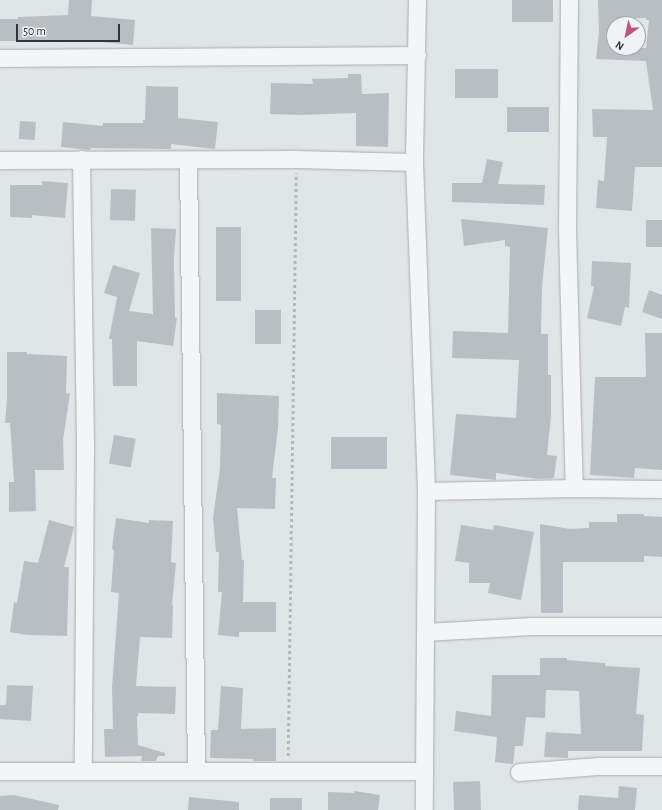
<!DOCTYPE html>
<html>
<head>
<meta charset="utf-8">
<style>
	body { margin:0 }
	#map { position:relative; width:662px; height:810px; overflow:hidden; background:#e0e5e8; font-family:"Alegreya Sans",sans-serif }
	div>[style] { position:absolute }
	.building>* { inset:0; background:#b8bfc4; transform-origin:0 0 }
	.path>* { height:2.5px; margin-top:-1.25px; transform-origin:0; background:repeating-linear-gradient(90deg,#b3b8bb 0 3px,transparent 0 6px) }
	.roads { filter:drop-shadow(0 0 1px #a6adb1) drop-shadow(0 0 1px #a6adb1) }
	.street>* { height:17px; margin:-8.5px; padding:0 8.5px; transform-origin:8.5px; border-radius:8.5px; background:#f3f5f6 }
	span { translate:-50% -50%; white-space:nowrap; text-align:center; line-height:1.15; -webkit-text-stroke:4px #f0f3f5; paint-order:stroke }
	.north { position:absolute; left:606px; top:16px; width:40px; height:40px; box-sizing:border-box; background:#f0f3f5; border:1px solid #a1a7ab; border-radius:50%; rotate:213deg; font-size:11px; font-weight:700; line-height:16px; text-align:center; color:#2b363d }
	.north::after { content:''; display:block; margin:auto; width:14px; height:18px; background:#c0527d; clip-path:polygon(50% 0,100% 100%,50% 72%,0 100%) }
	.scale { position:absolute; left:16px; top:24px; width:104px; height:18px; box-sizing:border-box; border:2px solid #2b363d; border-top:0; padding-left:5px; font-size:12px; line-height:14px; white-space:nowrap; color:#2b363d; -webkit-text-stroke:3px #f0f3f5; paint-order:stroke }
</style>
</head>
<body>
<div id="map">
	<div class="building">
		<i style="clip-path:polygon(69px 0,92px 0,91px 16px,135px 20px,133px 45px,89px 41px,0 41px,0 19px,18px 19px,18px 17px,68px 15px)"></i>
		<i style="left:512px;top:0;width:41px;height:22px"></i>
		<i style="clip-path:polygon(evenodd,598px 0,662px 0,662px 167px,635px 167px,632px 211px,596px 208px,598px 180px,604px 181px,607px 137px,593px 137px,592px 109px,653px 110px,646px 61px,596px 59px,599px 32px,598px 0,646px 18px,646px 20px,649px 20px,646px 48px,614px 48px,614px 19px,646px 18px)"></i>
		<i style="left:455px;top:69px;width:43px;height:29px"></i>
		<i style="clip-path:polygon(348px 74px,361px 74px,362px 94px,389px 93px,388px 147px,356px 146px,356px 113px,300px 115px,270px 114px,271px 83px,313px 84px,312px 79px,348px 78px)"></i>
		<i style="clip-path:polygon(146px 86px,178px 87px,178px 118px,218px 122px,215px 149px,171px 144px,171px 149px,91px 148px,90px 150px,61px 147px,63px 122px,103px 126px,103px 123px,143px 123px,143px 120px,145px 120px)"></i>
		<i style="left:507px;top:107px;width:42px;height:25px"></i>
		<i style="left:20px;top:121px;width:16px;height:18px;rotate:4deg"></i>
		<i style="clip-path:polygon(487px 159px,503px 162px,498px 184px,545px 185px,544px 205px,452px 202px,452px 183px,482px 183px)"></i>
		<i style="clip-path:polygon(42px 181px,68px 183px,65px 218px,32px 215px,32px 218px,10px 217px,10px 185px,42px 185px)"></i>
		<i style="left:111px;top:189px;width:25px;height:31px;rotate:2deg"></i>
		<i style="clip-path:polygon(461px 219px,548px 228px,542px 287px,541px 334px,548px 334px,548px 375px,551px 375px,551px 416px,547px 455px,557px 456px,554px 478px,538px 479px,496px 473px,496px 480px,450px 475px,456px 414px,516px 418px,519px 360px,452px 358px,453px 331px,508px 333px,510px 247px,505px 246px,505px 240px,464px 246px)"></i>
		<i style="left:646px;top:220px;width:16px;height:27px"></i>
		<i style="left:241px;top:227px;width:74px;height:25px;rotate:90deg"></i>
		<i style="clip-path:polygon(151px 228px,176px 229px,174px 260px,175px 318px,177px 318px,173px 346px,137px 341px,137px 386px,113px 386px,112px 339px,109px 339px,117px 297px,104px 293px,113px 265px,140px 273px,129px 311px,153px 314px)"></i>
		<i style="clip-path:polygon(592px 261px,631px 263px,629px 308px,625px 307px,621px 326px,587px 318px,594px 287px,591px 286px)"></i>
		<i style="clip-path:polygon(649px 290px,662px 295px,662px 319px,642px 312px)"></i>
		<i style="left:255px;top:310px;width:26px;height:34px"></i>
		<i style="clip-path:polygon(645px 333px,662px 333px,662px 470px,635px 468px,634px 478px,590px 475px,595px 377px,646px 377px)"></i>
		<i style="clip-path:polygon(7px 352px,27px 352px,27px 354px,67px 356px,66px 393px,70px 394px,63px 440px,64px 470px,35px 470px,36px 511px,9px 512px,9px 482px,14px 482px,10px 423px,5px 423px,7px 399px)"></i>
		<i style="clip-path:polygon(217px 393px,279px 396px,278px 428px,272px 478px,276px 478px,275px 509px,237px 508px,242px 560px,244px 560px,243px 602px,276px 602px,276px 632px,239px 632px,239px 637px,218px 635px,222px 592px,218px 592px,219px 552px,216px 552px,213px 518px,220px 468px,221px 425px,217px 424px)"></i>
		<i style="left:114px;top:435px;width:22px;height:29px;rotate:10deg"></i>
		<i style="left:331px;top:437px;width:56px;height:32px"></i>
		<i style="clip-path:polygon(617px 514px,644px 514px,644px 516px,662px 517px,662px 557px,644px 556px,644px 562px,563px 562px,563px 613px,541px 613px,540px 524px,570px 529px,589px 528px,589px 522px,617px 522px)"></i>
		<i style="clip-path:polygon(116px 518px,149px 523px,149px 520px,173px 521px,171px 562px,176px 563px,172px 605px,173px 605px,172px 638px,140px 637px,136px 686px,176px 687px,175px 714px,138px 713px,138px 716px,137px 716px,138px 745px,165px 753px,165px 756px,158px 756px,156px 761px,141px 761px,142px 756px,105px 757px,104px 729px,113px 729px,112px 687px,119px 593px,111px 592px,114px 550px,112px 549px)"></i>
		<i style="clip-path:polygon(49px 520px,74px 527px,64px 567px,69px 567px,67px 636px,27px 635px,10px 632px,14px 602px,17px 603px,24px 561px,38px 563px)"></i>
		<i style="clip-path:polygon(461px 525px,493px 530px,494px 525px,534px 532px,521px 600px,488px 593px,490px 583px,469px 583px,469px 563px,455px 561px)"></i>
		<i style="clip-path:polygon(540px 658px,567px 658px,567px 660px,605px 663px,605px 666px,640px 668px,636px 714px,644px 715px,642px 751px,568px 751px,568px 758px,544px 757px,546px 732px,581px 734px,579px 691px,546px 690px,545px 718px,526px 717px,523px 746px,515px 746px,513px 764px,495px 762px,497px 737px,454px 731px,456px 711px,491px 716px,492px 675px,540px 675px)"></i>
		<i style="clip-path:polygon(7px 685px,33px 686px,31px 721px,0 719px,0 705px,6px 705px)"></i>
		<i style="clip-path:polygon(221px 686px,243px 688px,241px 729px,276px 728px,276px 761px,253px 761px,253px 759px,210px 758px,211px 730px,218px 730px)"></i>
		<i style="left:480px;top:781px;width:29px;height:27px;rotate:88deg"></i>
		<i style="clip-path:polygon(619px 786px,637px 788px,635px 810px,578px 810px,579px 795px,618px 798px)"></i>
		<i style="clip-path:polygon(354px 791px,380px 795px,378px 810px,328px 810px,328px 792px,354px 793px)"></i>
		<i style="clip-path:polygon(14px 795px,59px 805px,58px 810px,0 810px,0 796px)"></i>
		<i style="clip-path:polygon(189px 797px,239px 802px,239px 810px,188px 810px)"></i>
		<i style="left:270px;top:798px;width:32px;height:12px"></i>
	</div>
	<div class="path">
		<i style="left:288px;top:756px;width:583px;rotate:-89.21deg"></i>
	</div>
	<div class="roads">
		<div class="street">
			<i style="left:417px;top:0;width:162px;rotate:91.1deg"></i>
			<i style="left:414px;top:162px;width:329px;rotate:87.9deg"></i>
			<i style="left:426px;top:491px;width:319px;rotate:90.4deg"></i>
			<i style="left:569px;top:0;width:229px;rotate:90.5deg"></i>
			<i style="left:567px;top:229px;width:259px;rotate:88.5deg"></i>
			<i style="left:0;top:58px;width:417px;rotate:-0.4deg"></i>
			<i style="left:81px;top:159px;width:289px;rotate:89.2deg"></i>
			<i style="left:85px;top:448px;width:323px;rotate:90.4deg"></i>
			<i style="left:0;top:160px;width:296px;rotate:-0.2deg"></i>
			<i style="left:296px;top:159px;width:118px;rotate:1.5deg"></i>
			<i style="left:188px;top:160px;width:611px;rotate:89.25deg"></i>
			<i style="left:426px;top:491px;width:148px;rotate:-1.2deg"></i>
			<i style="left:574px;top:488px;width:88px;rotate:0.7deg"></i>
			<i style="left:425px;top:632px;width:107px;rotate:-3.2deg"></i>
			<i style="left:532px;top:626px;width:130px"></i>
			<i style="left:0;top:771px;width:424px"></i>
			<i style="left:519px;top:772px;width:79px;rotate:-4.3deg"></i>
			<i style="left:598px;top:766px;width:64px"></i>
		</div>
	</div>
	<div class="north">N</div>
	<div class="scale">50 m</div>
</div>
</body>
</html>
